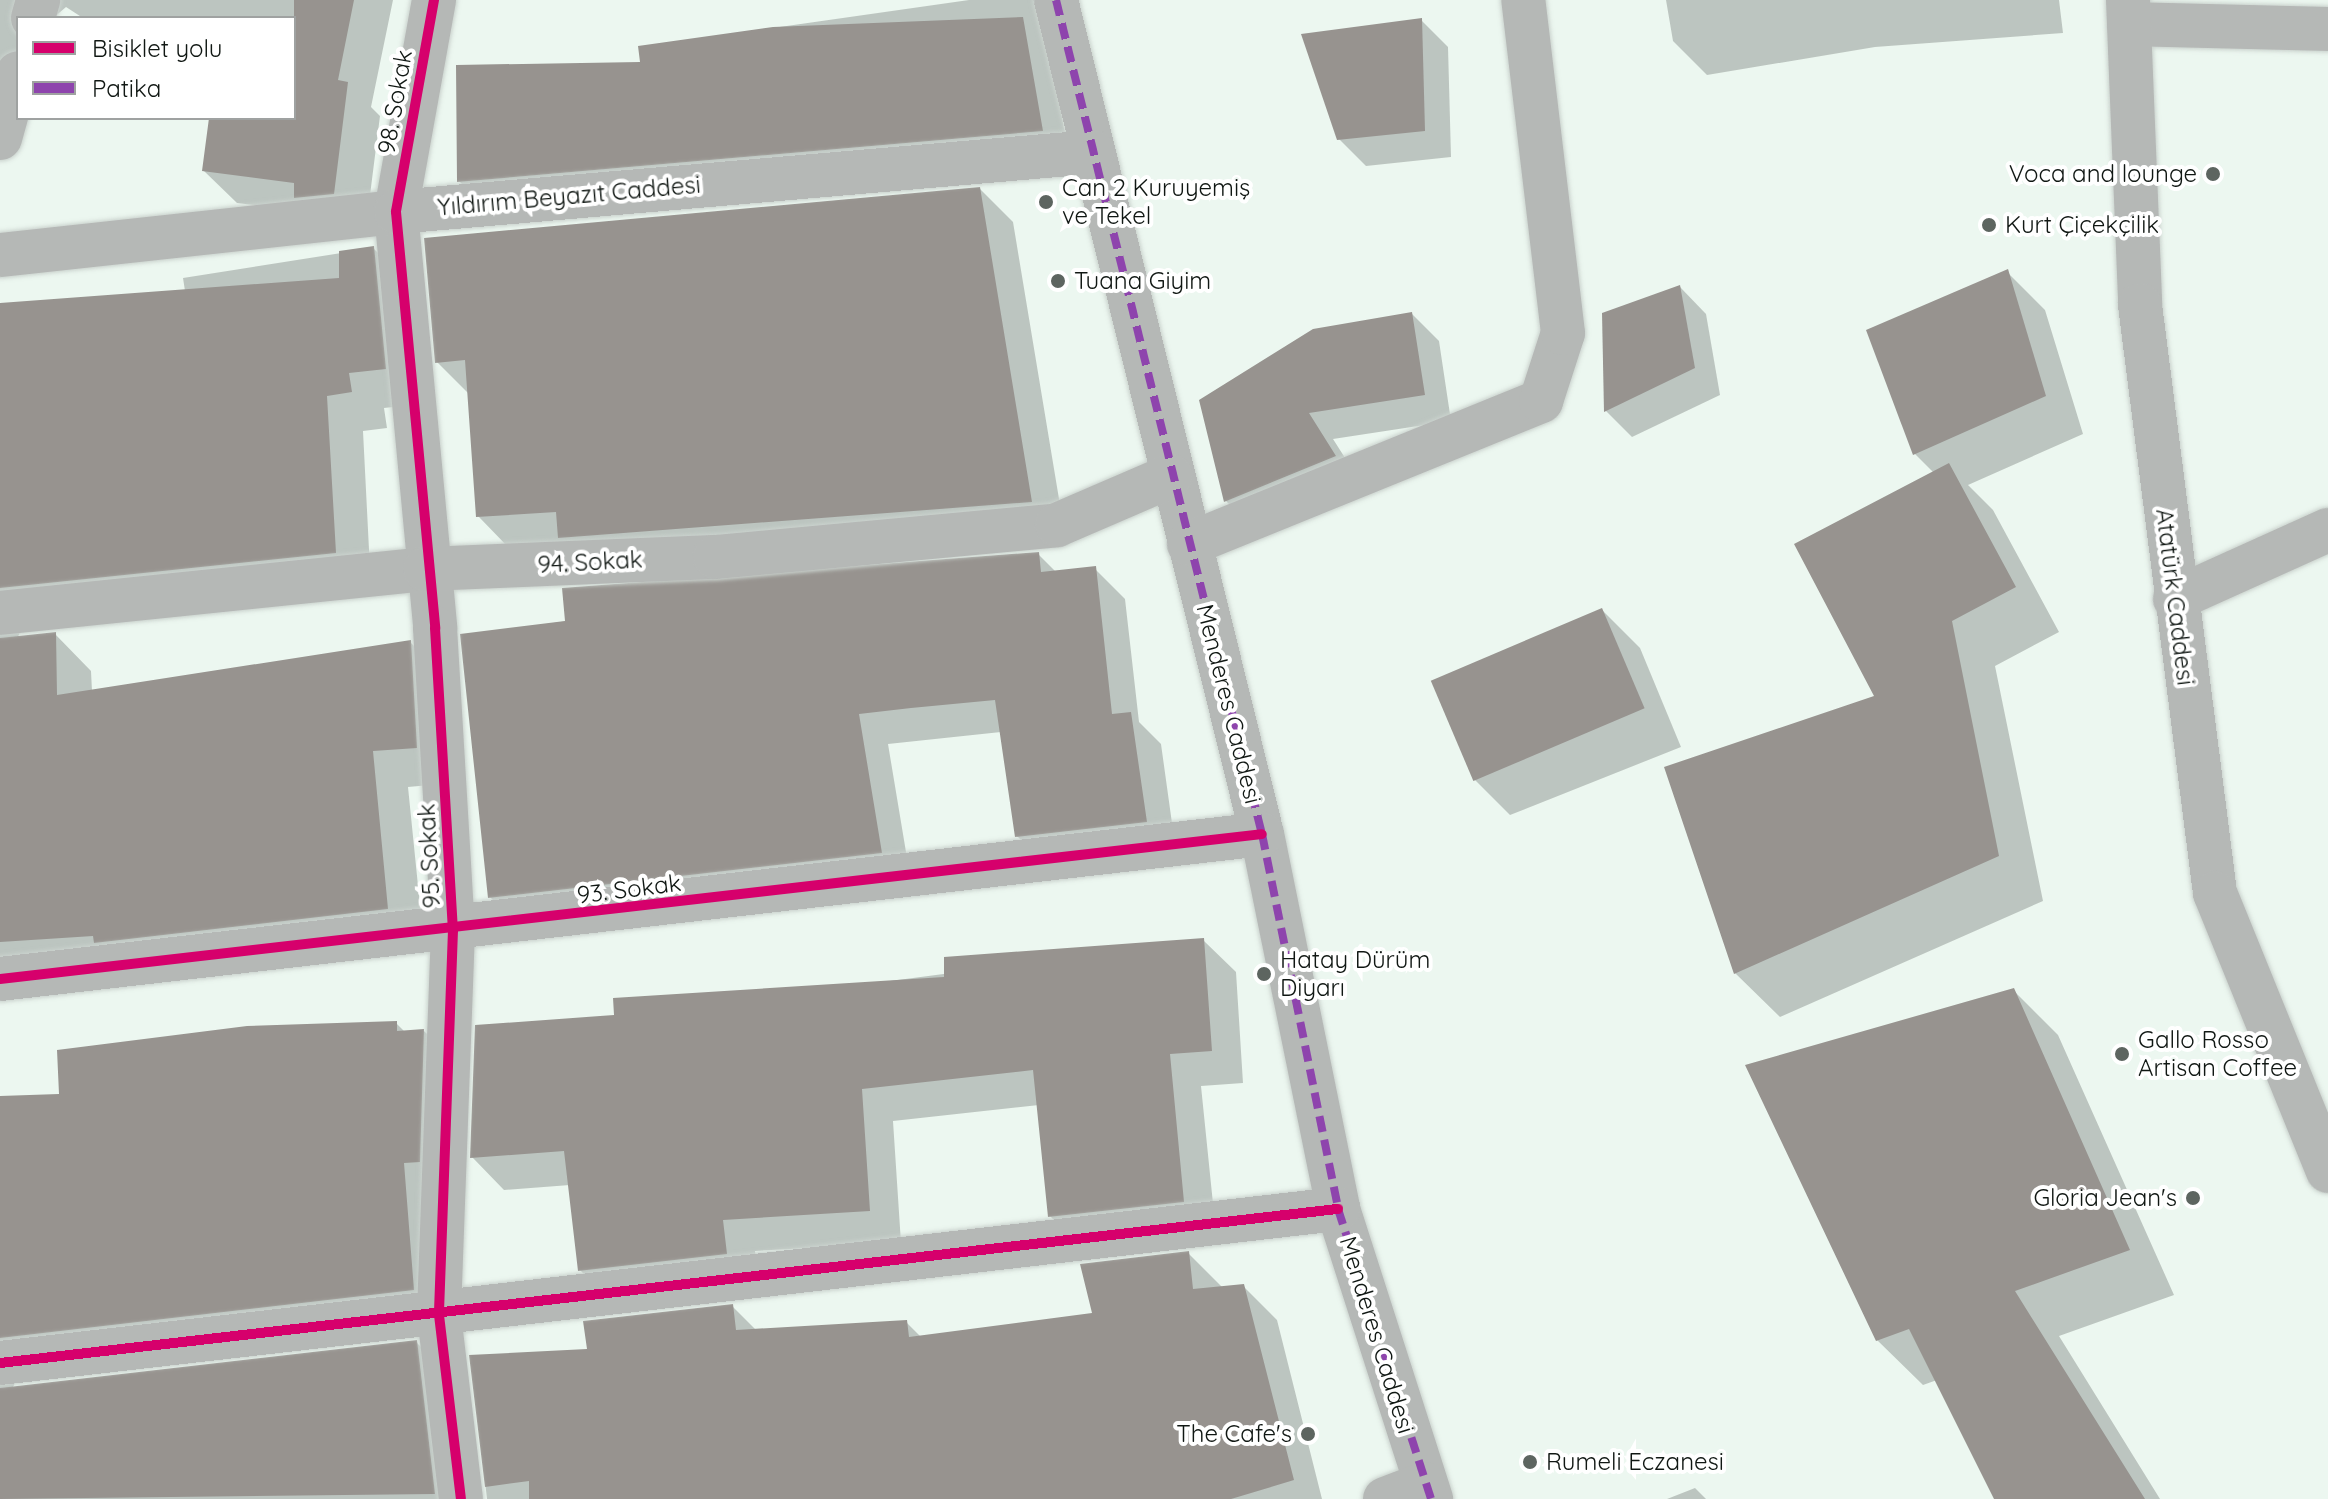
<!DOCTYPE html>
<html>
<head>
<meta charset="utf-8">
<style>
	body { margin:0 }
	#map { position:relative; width:2328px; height:1499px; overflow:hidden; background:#ecf7f0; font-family:Quicksand,sans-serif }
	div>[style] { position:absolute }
	.shadow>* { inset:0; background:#0003 }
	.building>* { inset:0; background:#97938f; transform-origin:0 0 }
	.roads { filter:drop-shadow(0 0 2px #cad2cd) drop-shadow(0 0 2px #cad2cd) }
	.pedestrian>* { height:44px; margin:-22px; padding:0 22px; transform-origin:22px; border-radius:22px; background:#b5b8b6 }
	.minor>* { height:44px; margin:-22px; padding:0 22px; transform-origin:22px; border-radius:22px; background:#b5b8b6 }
	.tertiary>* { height:44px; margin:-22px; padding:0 22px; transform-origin:22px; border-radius:22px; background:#b5b8b6 }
	.quiet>* { height:8px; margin-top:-4px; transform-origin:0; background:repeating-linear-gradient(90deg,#8e44ad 0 16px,transparent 0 24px) }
	.cycleway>* { height:10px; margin:-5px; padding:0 5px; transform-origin:5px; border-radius:5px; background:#d6006c }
	.dots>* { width:22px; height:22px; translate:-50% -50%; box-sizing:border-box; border:4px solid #fff; border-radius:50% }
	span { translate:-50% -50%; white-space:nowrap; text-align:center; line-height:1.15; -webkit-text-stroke:8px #fff; paint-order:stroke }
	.street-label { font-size:24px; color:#101713 }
	.poi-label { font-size:24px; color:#101713 }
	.right { translate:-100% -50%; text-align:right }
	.left { translate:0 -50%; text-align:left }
	.legend { position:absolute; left:16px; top:16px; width:280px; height:104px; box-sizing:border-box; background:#fff; border:2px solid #9fa2a1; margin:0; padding:10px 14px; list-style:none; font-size:24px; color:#101713 }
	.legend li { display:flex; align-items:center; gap:16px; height:40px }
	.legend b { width:40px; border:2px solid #9fa2a1 }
</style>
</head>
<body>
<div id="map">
	<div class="shadow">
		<i style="clip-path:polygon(0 0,393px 0,371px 107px,380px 116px,367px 219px,237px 203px,204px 171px,211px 118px,294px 118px,294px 18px,83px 18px,66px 7px,53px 18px,18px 18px,18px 83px,0 81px)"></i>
		<i style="clip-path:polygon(969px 0,1046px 0,1048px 15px,1037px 13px,1045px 21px,1069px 157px,486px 208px,459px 181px,642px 64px,640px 47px)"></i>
		<i style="clip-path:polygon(1666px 0,2059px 0,2063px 33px,1875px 47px,1707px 75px,1673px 41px)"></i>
		<i style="clip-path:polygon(1421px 20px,1448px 47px,1451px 157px,1366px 166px,1339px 139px)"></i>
		<i style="clip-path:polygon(980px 189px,1013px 222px,1065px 535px,511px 550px,478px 516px,469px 394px,437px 362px)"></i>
		<i style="clip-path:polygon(373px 248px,410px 284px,421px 404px,384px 408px,387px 428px,363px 431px,371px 589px,21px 629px,18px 637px,55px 634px,91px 671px,92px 691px,410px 642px,446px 678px,452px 783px,408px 787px,424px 945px,0 980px,0 306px,185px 291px,183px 278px)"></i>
		<i style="clip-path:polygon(2007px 272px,2045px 310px,2083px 434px,1968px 485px,1993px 510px,2059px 632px,1995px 666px,2043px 901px,1780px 1017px,1735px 973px,1877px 698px,1934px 473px,1915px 454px)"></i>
		<i style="clip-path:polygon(1680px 287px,1706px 314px,1720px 395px,1632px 437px,1606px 411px)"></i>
		<i style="clip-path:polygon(1412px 314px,1439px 341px,1451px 421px,1333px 439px,1361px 483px,1253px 528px,1226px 501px,1314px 330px)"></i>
		<i style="clip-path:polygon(1038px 554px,1056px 572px,1095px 569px,1125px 599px,1139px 722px,1161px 744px,1176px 852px,1047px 866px,1017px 836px,1001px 732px,888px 744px,911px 882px,520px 927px,490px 897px,462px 636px)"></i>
		<i style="clip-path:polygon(1602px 610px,1640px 648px,1681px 747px,1510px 815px,1472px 777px)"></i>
		<i style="clip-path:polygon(1203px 940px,1236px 972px,1243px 1083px,1201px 1086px,1216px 1233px,1082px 1249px,1050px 1216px,1039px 1105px,893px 1121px,901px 1243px,755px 1251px,759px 1286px,612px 1303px,580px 1270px,570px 1185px,504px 1190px,472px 1157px,616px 1017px)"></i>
		<i style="clip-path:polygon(2013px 990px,2058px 1035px,2174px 1295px,2059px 1336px,2160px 1499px,1996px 1499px,1937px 1380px,1923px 1385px,1877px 1340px)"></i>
		<i style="clip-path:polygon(396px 1023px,405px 1032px,424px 1031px,457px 1064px,447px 1323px,18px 1377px,12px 1389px,416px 1342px,450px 1376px,464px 1499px,0 1499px,0 1098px,61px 1095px)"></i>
		<i style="clip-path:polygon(1188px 1253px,1222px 1287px,1244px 1287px,1277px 1320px,1322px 1499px,487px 1499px,471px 1357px,589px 1351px,732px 1306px,757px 1331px,906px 1322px,921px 1337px,1094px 1315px)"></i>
		<i style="clip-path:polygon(1695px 1488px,1706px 1499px,1667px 1499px)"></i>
	</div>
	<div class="building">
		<i style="clip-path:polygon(294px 0,354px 0,338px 80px,348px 82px,334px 194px,294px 198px,294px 183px,202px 171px,209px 118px,294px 118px)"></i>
		<i style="clip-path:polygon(1023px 17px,1043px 131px,457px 182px,456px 65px,640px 62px,638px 46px,773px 27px)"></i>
		<i style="clip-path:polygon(1422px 18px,1425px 131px,1337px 140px,1301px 34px)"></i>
		<i style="clip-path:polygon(980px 187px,1032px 502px,558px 538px,556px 512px,476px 517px,465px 360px,435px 363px,424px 238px)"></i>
		<i style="clip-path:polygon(374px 246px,386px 369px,349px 373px,352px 392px,327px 396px,336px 553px,0 588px,0 303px,339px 278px,339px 251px)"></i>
		<i style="clip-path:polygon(2008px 269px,2046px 396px,1913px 455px,1866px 330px)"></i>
		<i style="clip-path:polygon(1680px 285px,1695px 368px,1604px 412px,1602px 313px)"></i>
		<i style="clip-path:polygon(1412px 312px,1425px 395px,1309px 413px,1336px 456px,1224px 502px,1199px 400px,1313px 329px)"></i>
		<i style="clip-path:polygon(1949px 463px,2016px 587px,1952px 621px,1999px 856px,1734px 974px,1664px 767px,1874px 696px,1794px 544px)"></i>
		<i style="clip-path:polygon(1039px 552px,1041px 572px,1096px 566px,1112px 714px,1131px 712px,1147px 822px,1015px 837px,995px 700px,911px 708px,859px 714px,882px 853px,488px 898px,460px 634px,565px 621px,562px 588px)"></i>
		<i style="left:1602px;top:608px;width:109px;height:186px;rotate:67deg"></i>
		<i style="clip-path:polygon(56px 632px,57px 695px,411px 640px,417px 748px,373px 751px,388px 909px,94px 943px,93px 936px,0 942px,0 638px)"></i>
		<i style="clip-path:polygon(1204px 938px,1212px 1051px,1170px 1054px,1184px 1202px,1048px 1217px,1033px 1070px,862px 1089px,870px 1211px,723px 1220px,727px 1254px,578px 1271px,564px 1151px,470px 1158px,475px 1025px,614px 1015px,613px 998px,944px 977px,944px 957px)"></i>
		<i style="clip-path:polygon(2014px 988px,2130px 1250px,2015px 1291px,2145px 1499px,1994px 1499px,1909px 1329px,1876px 1341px,1745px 1065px)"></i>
		<i style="clip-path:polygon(397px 1021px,397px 1031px,424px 1029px,420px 1162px,404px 1163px,414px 1290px,0 1338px,0 1096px,59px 1094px,57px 1050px,247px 1026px)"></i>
		<i style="clip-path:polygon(1189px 1251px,1193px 1289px,1244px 1284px,1294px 1480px,1231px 1499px,529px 1499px,529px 1481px,485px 1487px,469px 1355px,587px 1349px,583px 1321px,733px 1304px,736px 1330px,907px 1320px,909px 1337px,1092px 1313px,1080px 1264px)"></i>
		<i style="clip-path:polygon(417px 1340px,435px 1494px,0 1499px,0 1388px)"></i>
	</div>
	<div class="roads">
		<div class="pedestrian">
			<i style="left:1056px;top:0;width:859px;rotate:76.13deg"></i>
			<i style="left:1262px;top:834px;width:383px;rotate:78.5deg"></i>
			<i style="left:1338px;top:1209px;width:305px;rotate:72.2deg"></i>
		</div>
		<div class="minor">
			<i style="left:434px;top:0;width:215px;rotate:100.2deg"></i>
			<i style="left:396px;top:212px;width:418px;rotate:84.6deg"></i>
			<i style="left:435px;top:628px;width:303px;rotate:86.6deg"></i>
			<i style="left:453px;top:930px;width:385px;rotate:92.1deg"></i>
			<i style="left:439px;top:1315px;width:185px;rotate:83.2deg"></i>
			<i style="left:33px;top:18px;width:19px;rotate:-74deg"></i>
			<i style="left:2129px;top:24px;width:199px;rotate:1.4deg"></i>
			<i style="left:0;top:138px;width:67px;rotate:-74.5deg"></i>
			<i style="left:0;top:255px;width:398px;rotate:-6.2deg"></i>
			<i style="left:396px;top:212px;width:699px;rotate:-4.93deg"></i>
			<i style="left:1189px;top:544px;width:380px;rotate:-22.1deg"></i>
			<i style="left:1541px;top:401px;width:71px;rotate:-72.1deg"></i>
			<i style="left:1563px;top:333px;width:335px;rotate:-96.8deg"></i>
			<i style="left:2175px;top:599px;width:168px;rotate:-24.3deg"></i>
			<i style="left:0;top:613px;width:427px;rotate:-5.9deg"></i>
			<i style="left:425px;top:569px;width:290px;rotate:-2.4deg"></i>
			<i style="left:715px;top:557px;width:343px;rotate:-5.3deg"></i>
			<i style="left:1057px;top:525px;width:124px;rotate:-23.3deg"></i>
			<i style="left:0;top:979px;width:1270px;rotate:-6.55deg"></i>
			<i style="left:0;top:1363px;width:1347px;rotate:-6.57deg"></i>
			<i style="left:1385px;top:1499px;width:42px;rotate:-21deg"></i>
		</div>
		<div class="tertiary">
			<i style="left:2128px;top:0;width:305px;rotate:87.7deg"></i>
			<i style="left:2140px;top:305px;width:593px;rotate:82.73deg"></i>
			<i style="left:2215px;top:893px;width:300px;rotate:67.9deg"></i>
		</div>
	</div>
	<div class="quiet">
		<i style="left:1056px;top:0;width:859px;rotate:76.13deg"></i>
		<i style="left:1262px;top:834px;width:383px;rotate:78.5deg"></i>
		<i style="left:1338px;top:1209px;width:305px;rotate:72.2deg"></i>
	</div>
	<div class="cycleway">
		<i style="left:434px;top:0;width:215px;rotate:100.2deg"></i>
		<i style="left:396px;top:212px;width:418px;rotate:84.6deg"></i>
		<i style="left:435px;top:628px;width:303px;rotate:86.6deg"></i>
		<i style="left:453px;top:930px;width:385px;rotate:92.1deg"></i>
		<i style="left:439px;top:1315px;width:185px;rotate:83.2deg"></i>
		<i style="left:0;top:979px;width:1270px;rotate:-6.55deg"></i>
		<i style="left:0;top:1363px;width:1347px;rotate:-6.57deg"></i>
	</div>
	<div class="dots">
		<i style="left:2213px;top:174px;background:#5d6560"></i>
		<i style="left:1046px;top:202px;background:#5d6560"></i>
		<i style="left:1989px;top:225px;background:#5d6560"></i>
		<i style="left:1058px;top:281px;background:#5d6560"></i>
		<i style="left:1264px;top:974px;background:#5d6560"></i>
		<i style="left:2122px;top:1054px;background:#5d6560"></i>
		<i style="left:2193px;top:1198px;background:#5d6560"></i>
		<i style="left:1308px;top:1434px;background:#5d6560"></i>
		<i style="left:1530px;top:1462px;background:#5d6560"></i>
	</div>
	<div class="street-label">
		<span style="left:395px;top:102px;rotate:-80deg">98. Sokak</span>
		<span style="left:569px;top:196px;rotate:-5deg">Yıldırım Beyazıt Caddesi</span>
		<span style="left:590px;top:562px;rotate:-3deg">94. Sokak</span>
		<span style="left:2175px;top:597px;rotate:83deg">Atatürk Caddesi</span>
		<span style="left:1229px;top:704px;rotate:76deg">Menderes Caddesi</span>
		<span style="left:429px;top:856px;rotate:-93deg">95. Sokak</span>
		<span style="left:629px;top:889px;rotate:-7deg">93. Sokak</span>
		<span style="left:1377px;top:1335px;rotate:73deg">Menderes Caddesi</span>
	</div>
	<div class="poi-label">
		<span class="right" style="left:2197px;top:174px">Voca and lounge</span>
		<span class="left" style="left:1062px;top:202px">Can 2 Kuruyemiş<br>ve Tekel</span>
		<span class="left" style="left:2005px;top:225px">Kurt Çiçekçilik</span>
		<span class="left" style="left:1074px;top:281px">Tuana Giyim</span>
		<span class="left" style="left:1280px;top:974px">Hatay Dürüm<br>Diyarı</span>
		<span class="left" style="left:2138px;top:1054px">Gallo Rosso<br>Artisan Coffee</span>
		<span class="right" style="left:2177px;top:1198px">Gloria Jean's</span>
		<span class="right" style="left:1292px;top:1434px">The Cafe's</span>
		<span class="left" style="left:1546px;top:1462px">Rumeli Eczanesi</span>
	</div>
	<ul class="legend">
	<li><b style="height:10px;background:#d6006c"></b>Bisiklet yolu</li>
	<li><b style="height:10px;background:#8e44ad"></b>Patika</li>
	</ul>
</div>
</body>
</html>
